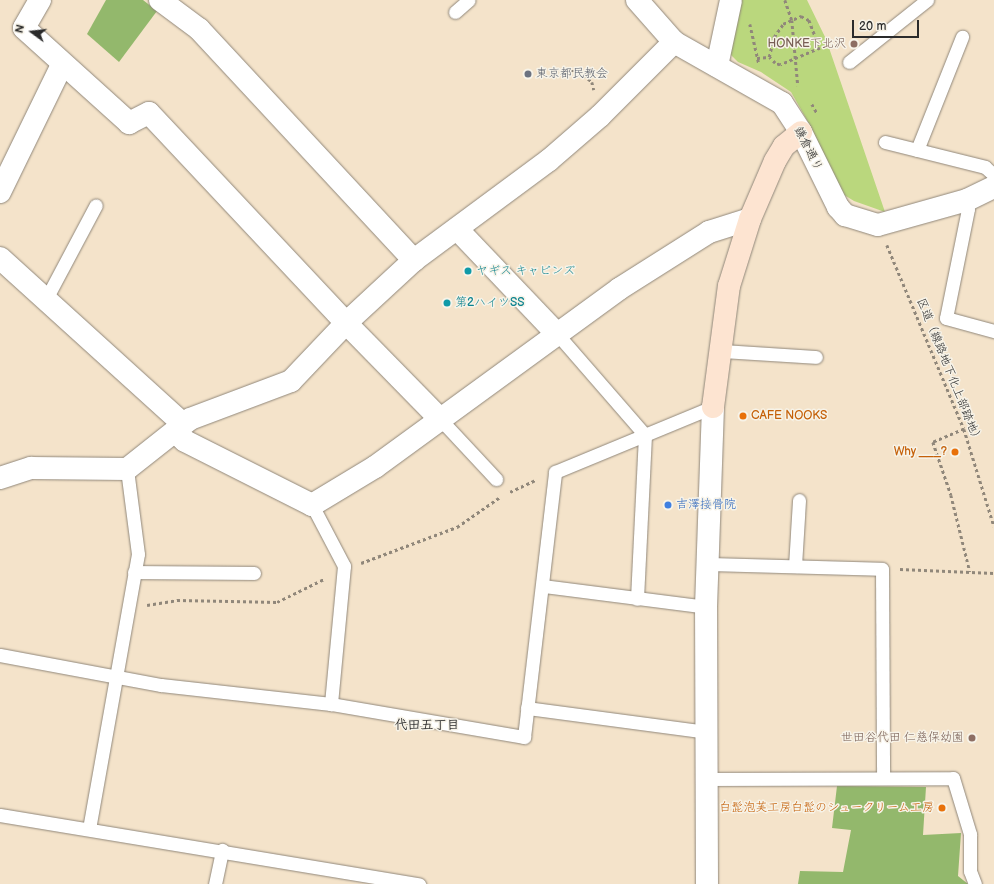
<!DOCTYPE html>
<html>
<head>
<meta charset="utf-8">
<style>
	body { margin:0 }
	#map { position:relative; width:994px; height:884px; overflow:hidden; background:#f4e3ca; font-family:"Balsamiq Sans","Klee One",sans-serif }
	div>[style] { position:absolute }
	.green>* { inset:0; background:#bad77d }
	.forest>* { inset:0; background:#93b86c }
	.path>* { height:2.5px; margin-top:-1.25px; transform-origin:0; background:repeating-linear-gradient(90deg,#90877a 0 3px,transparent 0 6px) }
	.roads { filter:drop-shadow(0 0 1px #90877a) drop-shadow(0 0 1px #90877a) }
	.lane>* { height:13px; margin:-6.5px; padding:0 6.5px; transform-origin:6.5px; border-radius:6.5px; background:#fff }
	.street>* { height:22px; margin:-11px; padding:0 11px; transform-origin:11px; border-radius:11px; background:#fff }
	.secondary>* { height:22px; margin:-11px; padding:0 11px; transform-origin:11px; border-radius:11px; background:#fde4d1 }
	.dots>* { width:11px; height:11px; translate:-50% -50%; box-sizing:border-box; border:2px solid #f7f3e8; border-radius:50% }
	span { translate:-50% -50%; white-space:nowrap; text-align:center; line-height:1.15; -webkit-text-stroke:3px #f7f3e8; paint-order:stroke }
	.education-label { font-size:12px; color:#785e54 }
	.right { translate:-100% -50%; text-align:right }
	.worship-label { font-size:12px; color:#5b616d }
	.left { translate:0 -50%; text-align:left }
	.street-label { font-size:12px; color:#2b2b2b }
	.culture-label { font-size:12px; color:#0d838f }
	.food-label { font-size:12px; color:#c56008 }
	.shop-label { font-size:12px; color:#366cbe }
	.neighbourhood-label { font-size:13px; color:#2b2b2b; font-weight:700 }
	.north { position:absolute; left:12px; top:12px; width:40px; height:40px; -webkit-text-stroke:3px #f7f3e8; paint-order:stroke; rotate:285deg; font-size:11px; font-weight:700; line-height:16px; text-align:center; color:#2b2b2b }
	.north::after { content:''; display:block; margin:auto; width:14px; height:18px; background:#2b2b2b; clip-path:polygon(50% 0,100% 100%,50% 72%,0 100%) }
	.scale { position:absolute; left:852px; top:20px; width:67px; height:18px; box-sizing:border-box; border:2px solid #2b2b2b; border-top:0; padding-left:5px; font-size:12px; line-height:14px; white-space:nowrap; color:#2b2b2b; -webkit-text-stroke:3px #f7f3e8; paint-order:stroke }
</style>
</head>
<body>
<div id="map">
	<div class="green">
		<i style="clip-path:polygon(741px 0,807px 0,826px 39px,885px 212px,854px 201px,841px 193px,812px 129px,791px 92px,761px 72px,738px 62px,730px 54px)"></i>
	</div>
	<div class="forest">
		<i style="clip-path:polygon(106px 0,143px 0,157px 11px,119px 62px,87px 34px)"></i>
		<i style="clip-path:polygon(837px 786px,926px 787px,923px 835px,961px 833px,958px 876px,968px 884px,798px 884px,800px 871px,843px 872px,851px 830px,832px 828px)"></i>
	</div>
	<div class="path">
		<i style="left:785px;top:0;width:21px;rotate:71deg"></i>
		<i style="left:792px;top:20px;width:66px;rotate:84.8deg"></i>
		<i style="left:801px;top:16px;width:9px;rotate:27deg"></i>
		<i style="left:809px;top:20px;width:30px;rotate:69deg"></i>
		<i style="left:820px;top:48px;width:43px;rotate:157deg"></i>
		<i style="left:780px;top:65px;width:5px;rotate:-158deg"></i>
		<i style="left:775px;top:63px;width:8px;rotate:-135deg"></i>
		<i style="left:769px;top:57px;width:21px;rotate:-76deg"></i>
		<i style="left:774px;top:37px;width:16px;rotate:-55deg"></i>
		<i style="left:783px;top:24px;width:20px;rotate:-24deg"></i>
		<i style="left:750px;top:24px;width:41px;rotate:77.3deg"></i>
		<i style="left:757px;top:58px;width:12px;rotate:-5deg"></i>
		<i style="left:567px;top:75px;width:6px;rotate:-45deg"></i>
		<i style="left:571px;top:71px;width:8px"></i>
		<i style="left:579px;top:71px;width:17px;rotate:40deg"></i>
		<i style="left:592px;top:82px;width:8px;rotate:76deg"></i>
		<i style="left:812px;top:104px;width:10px;rotate:61deg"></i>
		<i style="left:887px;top:245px;width:199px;rotate:67.3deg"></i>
		<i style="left:964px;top:429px;width:102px;rotate:72.8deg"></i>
		<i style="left:964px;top:429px;width:34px;rotate:157deg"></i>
		<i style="left:933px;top:442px;width:56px;rotate:71.2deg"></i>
		<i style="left:951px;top:495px;width:79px;rotate:76.1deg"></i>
		<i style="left:510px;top:492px;width:29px;rotate:-25deg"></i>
		<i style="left:361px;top:563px;width:103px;rotate:-20.6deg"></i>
		<i style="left:457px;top:527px;width:52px;rotate:-34.9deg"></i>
		<i style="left:900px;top:569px;width:94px;rotate:2.4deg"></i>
		<i style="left:147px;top:605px;width:30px;rotate:-9deg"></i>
		<i style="left:177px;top:600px;width:100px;rotate:1.1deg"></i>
		<i style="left:277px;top:602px;width:52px;rotate:-26.1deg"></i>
	</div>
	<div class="roads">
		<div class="lane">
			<i style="left:455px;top:12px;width:18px;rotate:-41deg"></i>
			<i style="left:849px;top:62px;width:100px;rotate:-38.5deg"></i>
			<i style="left:885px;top:142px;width:103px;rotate:14deg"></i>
			<i style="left:985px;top:167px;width:12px;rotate:42deg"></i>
			<i style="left:917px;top:150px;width:122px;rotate:-68.3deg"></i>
			<i style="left:967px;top:200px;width:9px;rotate:84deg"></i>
			<i style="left:968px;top:209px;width:111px;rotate:101.4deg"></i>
			<i style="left:946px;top:318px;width:50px;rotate:15.2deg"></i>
			<i style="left:46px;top:299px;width:106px;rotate:-62deg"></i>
			<i style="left:558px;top:335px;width:133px;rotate:49deg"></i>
			<i style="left:645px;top:435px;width:164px;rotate:92.8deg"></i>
			<i style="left:721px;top:351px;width:95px;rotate:3.6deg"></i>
			<i style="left:441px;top:420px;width:81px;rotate:47deg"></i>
			<i style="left:312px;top:505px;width:69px;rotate:62.3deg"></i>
			<i style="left:344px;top:566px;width:139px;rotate:95.4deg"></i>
			<i style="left:707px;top:564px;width:175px;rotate:1.6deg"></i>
			<i style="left:882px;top:569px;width:208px;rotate:89.7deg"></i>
			<i style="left:795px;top:566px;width:66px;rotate:-86.5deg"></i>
			<i style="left:134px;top:572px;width:120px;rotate:0.5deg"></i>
			<i style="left:543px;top:586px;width:164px;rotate:7.3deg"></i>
			<i style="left:0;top:655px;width:164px;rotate:10.6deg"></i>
			<i style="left:161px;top:685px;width:171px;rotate:6.4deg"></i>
			<i style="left:331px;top:704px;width:196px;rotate:9.7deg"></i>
			<i style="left:524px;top:737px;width:267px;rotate:-83.3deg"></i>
			<i style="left:555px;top:472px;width:171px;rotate:-22.4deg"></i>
			<i style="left:527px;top:708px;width:182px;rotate:7.6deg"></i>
			<i style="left:709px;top:779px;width:244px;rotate:-0.2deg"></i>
			<i style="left:953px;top:778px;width:59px;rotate:73.1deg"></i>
			<i style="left:970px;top:834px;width:37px;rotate:90deg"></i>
			<i style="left:970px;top:871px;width:14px;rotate:69deg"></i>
			<i style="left:0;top:815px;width:425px;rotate:9.4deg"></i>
			<i style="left:89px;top:829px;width:279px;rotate:-79.9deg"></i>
			<i style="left:138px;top:554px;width:86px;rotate:-97.4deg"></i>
			<i style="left:215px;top:884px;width:35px;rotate:-78deg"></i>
		</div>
		<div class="street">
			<i style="left:40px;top:0;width:32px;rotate:120deg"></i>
			<i style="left:24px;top:28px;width:142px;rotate:42.1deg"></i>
			<i style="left:129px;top:123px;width:22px;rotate:-27deg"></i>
			<i style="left:149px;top:113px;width:288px;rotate:46.8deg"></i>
			<i style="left:346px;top:323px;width:136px;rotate:45.6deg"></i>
			<i style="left:160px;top:0;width:49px;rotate:36.6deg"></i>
			<i style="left:199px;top:29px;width:316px;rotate:47.1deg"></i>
			<i style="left:637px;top:0;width:56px;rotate:48.6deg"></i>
			<i style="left:674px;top:42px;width:124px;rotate:29.5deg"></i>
			<i style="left:782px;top:103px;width:35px;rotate:57deg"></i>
			<i style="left:801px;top:132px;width:84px;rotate:63.7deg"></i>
			<i style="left:838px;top:207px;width:11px;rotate:49deg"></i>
			<i style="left:845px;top:215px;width:34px;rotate:17deg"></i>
			<i style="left:878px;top:225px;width:92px;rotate:-15.7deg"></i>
			<i style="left:967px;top:200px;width:30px;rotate:-26deg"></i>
			<i style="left:717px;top:66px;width:67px;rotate:-78deg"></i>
			<i style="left:0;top:192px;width:141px;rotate:-64deg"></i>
			<i style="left:457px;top:229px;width:146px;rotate:46.4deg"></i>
			<i style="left:0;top:258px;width:247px;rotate:42.2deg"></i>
			<i style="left:175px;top:432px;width:13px;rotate:42deg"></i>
			<i style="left:185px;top:441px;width:142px;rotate:26.7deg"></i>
			<i style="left:312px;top:505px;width:74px;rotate:-31.1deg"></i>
			<i style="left:375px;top:467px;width:302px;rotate:-36.1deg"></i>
			<i style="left:619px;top:289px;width:107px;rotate:-32.3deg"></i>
			<i style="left:709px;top:232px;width:43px;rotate:-17.6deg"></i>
			<i style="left:0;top:478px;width:33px;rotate:-18deg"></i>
			<i style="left:31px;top:468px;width:96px;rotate:0.6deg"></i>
			<i style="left:127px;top:469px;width:80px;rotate:-38.4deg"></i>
			<i style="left:190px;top:419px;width:108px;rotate:-20.6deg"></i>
			<i style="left:291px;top:381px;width:80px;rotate:-46.5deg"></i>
			<i style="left:346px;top:323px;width:93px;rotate:-42.8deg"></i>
			<i style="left:414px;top:260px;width:167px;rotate:-36.5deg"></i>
			<i style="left:548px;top:161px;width:69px;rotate:-40.9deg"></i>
			<i style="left:600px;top:116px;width:105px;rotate:-45deg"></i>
			<i style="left:707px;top:884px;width:277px;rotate:-90.2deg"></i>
			<i style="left:706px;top:607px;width:200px;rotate:-88deg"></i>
		</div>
		<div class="secondary">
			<i style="left:713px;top:407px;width:122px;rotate:-82.5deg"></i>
			<i style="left:729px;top:286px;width:70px;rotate:-72.6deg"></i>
			<i style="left:750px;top:219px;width:63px;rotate:-66.7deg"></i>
			<i style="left:775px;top:161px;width:17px;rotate:-59deg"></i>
			<i style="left:784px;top:146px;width:22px;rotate:-39deg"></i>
		</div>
	</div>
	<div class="dots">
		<i style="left:854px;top:44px;background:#8d6e63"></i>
		<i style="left:528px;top:74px;background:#6b7280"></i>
		<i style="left:468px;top:271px;background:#0f9aa8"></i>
		<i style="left:447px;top:303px;background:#0f9aa8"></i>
		<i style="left:743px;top:416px;background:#e8710a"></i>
		<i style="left:955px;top:452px;background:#e8710a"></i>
		<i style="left:668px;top:505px;background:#3f7fe0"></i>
		<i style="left:972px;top:738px;background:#8d6e63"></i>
		<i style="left:942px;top:808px;background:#e8710a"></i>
	</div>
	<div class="education-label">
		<span class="right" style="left:846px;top:44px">HONKE下北沢</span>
		<span class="right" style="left:964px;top:738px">世田谷代田 仁慈保幼園</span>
	</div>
	<div class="worship-label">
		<span class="left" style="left:536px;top:74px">東京都民教会</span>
	</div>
	<div class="street-label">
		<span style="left:808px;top:149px;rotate:63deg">鎌倉通り</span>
		<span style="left:949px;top:371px;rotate:68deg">区道（線路地下化上部跡地）</span>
	</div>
	<div class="culture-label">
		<span class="left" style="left:476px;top:271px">ヤギス キャビンズ</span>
		<span class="left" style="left:455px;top:303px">第2ハイツSS</span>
	</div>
	<div class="food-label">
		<span class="left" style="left:751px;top:416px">CAFE NOOKS</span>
		<span class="right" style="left:947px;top:452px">Why ___?</span>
		<span class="right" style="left:934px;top:808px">白髭泡芙工房白髭のシュークリーム工房</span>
	</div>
	<div class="shop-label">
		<span class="left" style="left:676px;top:505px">吉澤接骨院</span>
	</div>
	<div class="neighbourhood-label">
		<span style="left:427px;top:725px">代田五丁目</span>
	</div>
	<div class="north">N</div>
	<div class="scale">20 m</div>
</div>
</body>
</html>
